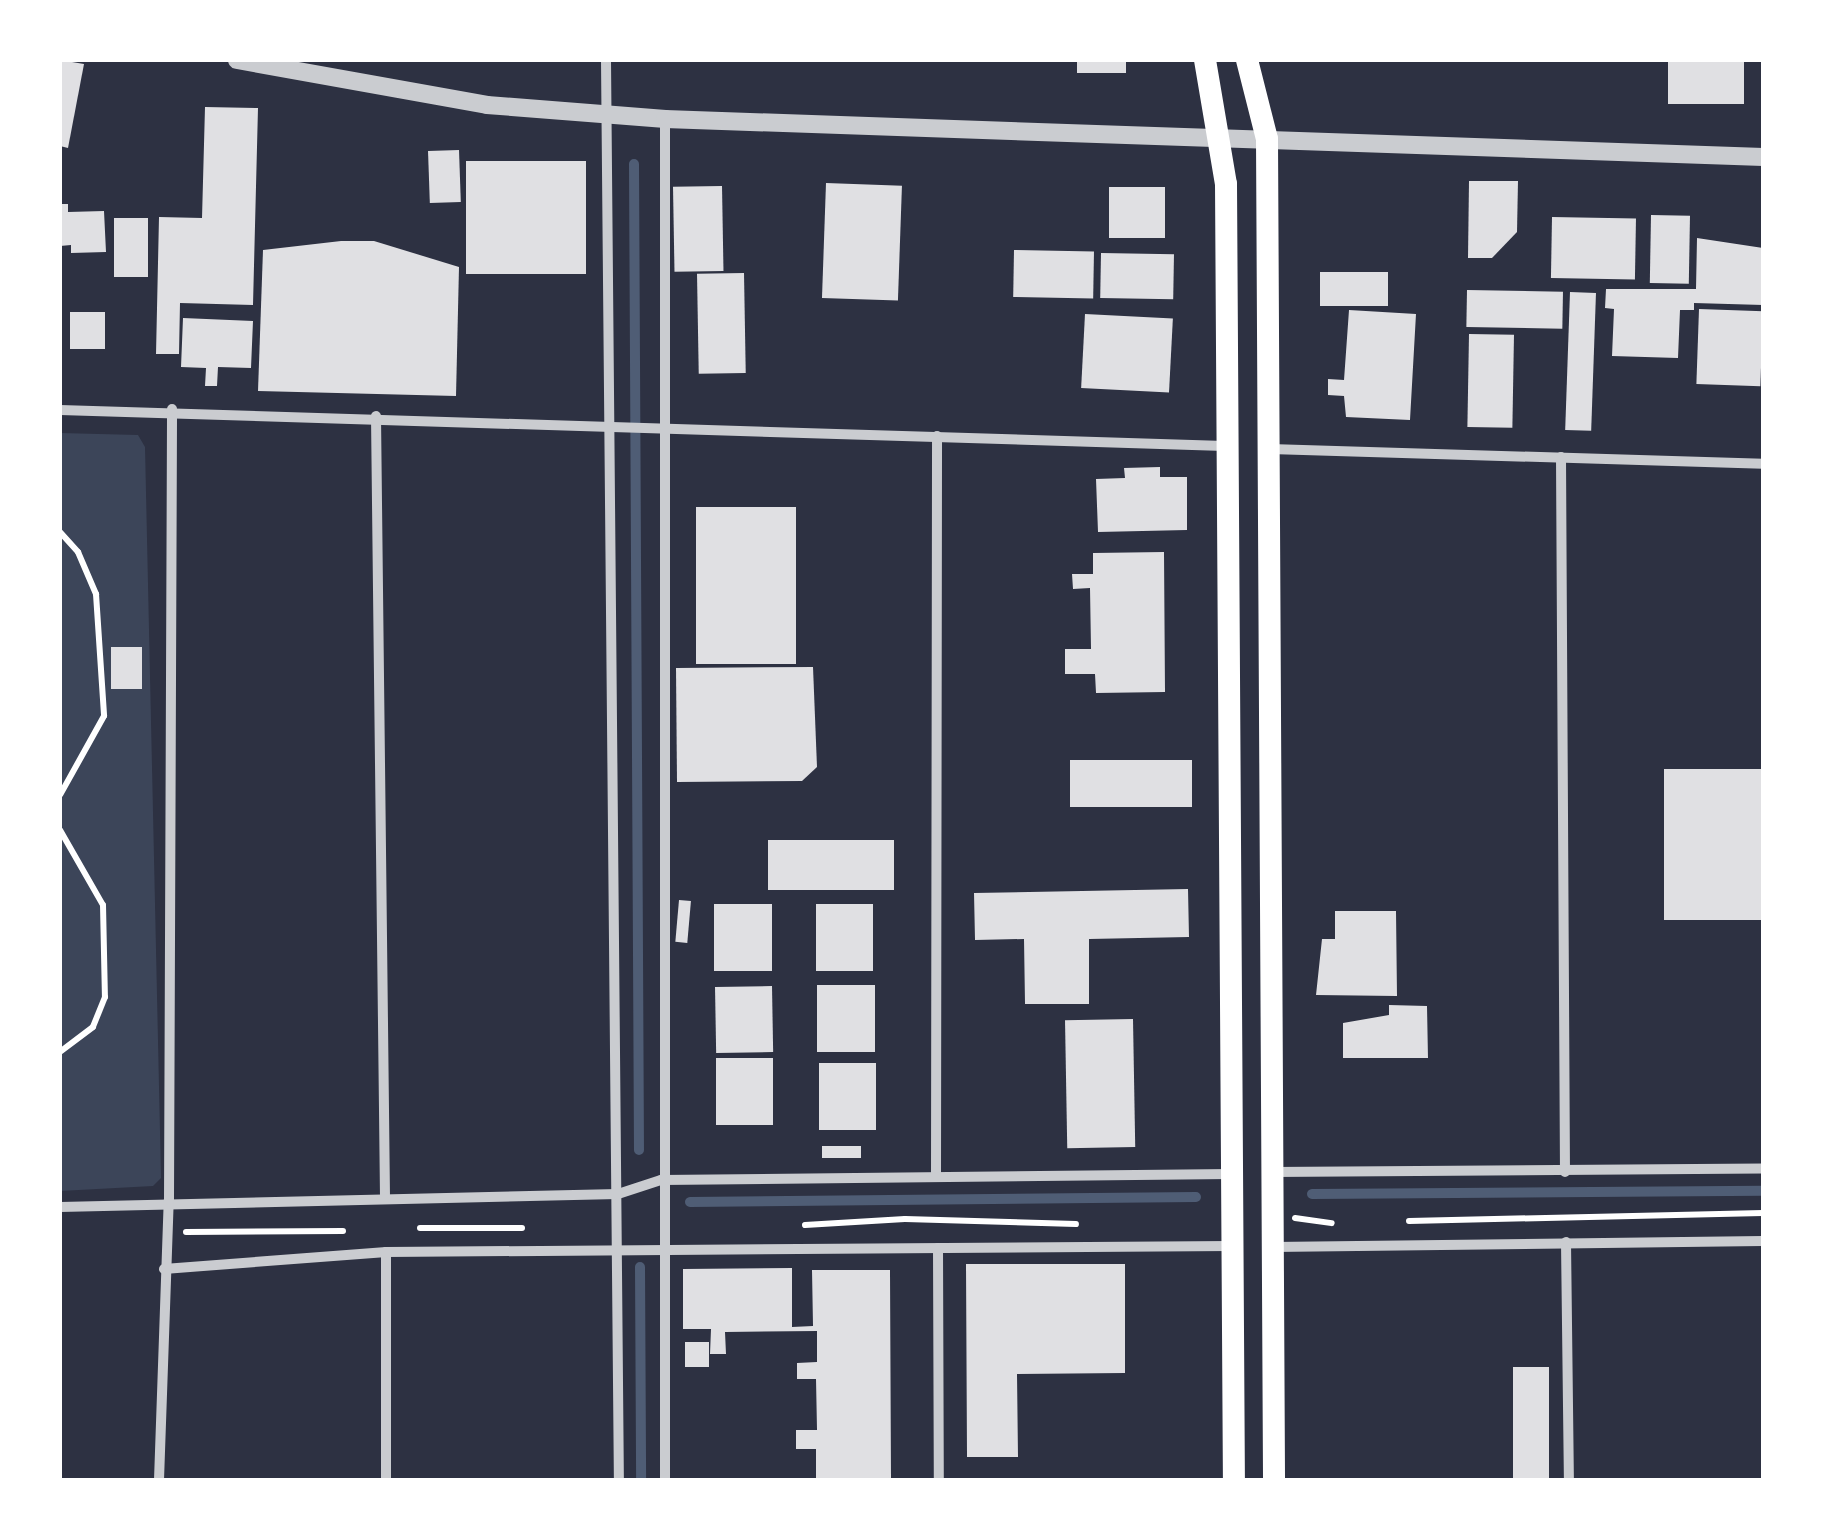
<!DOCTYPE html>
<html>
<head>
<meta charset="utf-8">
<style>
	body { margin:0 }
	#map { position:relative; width:1823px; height:1540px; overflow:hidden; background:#2d3142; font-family:"Source Serif 4",serif }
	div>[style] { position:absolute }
	.green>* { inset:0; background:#3c4559 }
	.stream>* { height:10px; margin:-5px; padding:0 5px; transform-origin:5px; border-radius:5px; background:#4f5d75 }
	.building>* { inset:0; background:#e0e0e3; transform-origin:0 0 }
	.path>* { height:6px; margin:-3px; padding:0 3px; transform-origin:3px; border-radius:3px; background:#fff }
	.minor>* { height:10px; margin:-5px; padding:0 5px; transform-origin:5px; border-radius:5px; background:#caccd0 }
	.tertiary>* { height:18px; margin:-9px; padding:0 9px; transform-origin:9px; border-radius:9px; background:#caccd0 }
	.trunk>* { height:22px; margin:-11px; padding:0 11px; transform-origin:11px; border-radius:11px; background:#fff }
	span { translate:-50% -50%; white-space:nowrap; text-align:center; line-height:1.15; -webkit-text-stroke:10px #fff; paint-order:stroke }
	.frame { position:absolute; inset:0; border:62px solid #fff; pointer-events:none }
</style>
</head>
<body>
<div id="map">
	<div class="green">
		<i style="clip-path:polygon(60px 433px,138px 435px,145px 447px,161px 1178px,153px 1186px,60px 1191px)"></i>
	</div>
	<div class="stream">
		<i style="left:634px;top:164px;width:986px;rotate:89.71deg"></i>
		<i style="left:1312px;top:1194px;width:451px;rotate:-0.4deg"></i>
		<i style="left:690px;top:1202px;width:506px;rotate:-0.57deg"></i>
		<i style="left:640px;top:1267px;width:213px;rotate:89.7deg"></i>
	</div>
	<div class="building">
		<i style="clip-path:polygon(60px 60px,84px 64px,68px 148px,60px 146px)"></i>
		<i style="left:1077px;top:60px;width:49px;height:13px"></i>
		<i style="left:1668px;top:60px;width:76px;height:44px"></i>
		<i style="clip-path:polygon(205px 107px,258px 108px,253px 305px,180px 303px,179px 354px,156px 354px,159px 217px,202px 218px)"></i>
		<i style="left:459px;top:150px;width:52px;height:31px;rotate:88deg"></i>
		<i style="left:466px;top:161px;width:120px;height:113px"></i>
		<i style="clip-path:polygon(1469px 181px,1518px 181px,1517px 232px,1492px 258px,1468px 258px)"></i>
		<i style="left:826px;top:183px;width:76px;height:115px;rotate:2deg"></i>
		<i style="left:722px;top:186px;width:85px;height:49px;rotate:89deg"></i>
		<i style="left:1109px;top:187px;width:56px;height:51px"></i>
		<i style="clip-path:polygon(60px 204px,68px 204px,68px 212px,104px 211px,106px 252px,71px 253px,71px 245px,60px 246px)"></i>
		<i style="left:1651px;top:215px;width:39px;height:68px;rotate:1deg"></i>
		<i style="left:1552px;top:217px;width:84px;height:61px;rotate:1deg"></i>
		<i style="left:114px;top:218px;width:34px;height:59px"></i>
		<i style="clip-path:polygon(1697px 238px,1763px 248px,1763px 305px,1694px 303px,1694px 310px,1680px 310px,1678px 358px,1612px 356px,1614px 309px,1605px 308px,1606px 289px,1696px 289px)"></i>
		<i style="clip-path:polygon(341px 241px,374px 241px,459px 267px,456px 396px,258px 391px,263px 250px)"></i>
		<i style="left:1014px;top:250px;width:80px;height:47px;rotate:1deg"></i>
		<i style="left:1101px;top:253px;width:73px;height:45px;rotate:1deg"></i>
		<i style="left:1320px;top:272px;width:68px;height:34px"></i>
		<i style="left:744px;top:273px;width:100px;height:47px;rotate:89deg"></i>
		<i style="left:1467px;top:290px;width:96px;height:37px;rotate:1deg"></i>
		<i style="left:1570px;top:292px;width:26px;height:138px;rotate:2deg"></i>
		<i style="left:1699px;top:309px;width:64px;height:75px;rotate:2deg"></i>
		<i style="clip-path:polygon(1349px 310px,1416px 314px,1410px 420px,1346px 417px,1344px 396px,1328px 395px,1328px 379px,1344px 380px)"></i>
		<i style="left:70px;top:312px;width:35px;height:37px"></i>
		<i style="left:1085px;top:314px;width:88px;height:74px;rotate:3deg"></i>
		<i style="clip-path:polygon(183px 318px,253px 321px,251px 368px,218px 367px,217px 386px,205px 386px,206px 368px,181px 367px)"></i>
		<i style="left:1469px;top:334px;width:45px;height:93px;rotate:1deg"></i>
		<i style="clip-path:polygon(1160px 467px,1160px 477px,1187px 477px,1187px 530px,1098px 532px,1096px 479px,1125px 478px,1124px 468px)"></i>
		<i style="left:696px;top:507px;width:100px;height:157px"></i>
		<i style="clip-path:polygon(1164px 552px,1165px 692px,1096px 693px,1095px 674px,1065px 674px,1065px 649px,1091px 649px,1090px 588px,1073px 589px,1072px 574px,1093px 574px,1093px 553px)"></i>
		<i style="left:111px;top:647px;width:31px;height:42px"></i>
		<i style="clip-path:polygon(813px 667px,817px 767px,802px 781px,677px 782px,676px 668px)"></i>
		<i style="left:1070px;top:760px;width:122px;height:47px"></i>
		<i style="left:1763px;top:769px;width:151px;height:99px;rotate:90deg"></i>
		<i style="left:894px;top:840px;width:50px;height:126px;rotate:90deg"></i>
		<i style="clip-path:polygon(1188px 889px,1189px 937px,1089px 939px,1089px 1004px,1025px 1004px,1024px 939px,975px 940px,974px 893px)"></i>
		<i style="left:679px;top:900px;width:12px;height:42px;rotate:5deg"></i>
		<i style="left:714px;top:904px;width:58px;height:67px"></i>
		<i style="left:816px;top:904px;width:57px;height:67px"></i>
		<i style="clip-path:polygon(1335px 911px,1396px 911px,1397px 996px,1316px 995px,1322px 939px,1335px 939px)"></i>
		<i style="left:875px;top:985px;width:67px;height:58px;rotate:90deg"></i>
		<i style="left:772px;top:986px;width:66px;height:57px;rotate:89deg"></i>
		<i style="clip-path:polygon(1389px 1005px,1427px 1006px,1428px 1058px,1343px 1058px,1343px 1023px,1389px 1015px)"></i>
		<i style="left:1133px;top:1019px;width:128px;height:68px;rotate:89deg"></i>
		<i style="left:716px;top:1058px;width:57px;height:67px"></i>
		<i style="left:819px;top:1063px;width:57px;height:67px"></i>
		<i style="left:861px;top:1146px;width:12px;height:39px;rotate:90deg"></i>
		<i style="clip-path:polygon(966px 1264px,1125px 1264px,1125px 1373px,1017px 1374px,1018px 1457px,967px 1457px)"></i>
		<i style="clip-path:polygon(792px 1268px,792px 1327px,813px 1326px,812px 1270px,890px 1270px,891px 1480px,816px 1480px,816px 1449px,796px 1449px,796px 1430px,817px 1430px,816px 1379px,797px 1379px,797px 1363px,817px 1362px,817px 1331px,725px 1332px,726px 1354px,710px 1354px,711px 1329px,683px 1329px,683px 1269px)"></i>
		<i style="left:709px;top:1342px;width:25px;height:24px;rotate:90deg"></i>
		<i style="left:1513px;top:1367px;width:36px;height:113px"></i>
	</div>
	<div class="path">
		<i style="left:60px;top:532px;width:27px;rotate:48deg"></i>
		<i style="left:78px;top:552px;width:46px;rotate:66.8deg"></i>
		<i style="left:96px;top:594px;width:122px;rotate:86.2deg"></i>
		<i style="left:104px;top:716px;width:90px;rotate:119.1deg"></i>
		<i style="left:60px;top:830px;width:86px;rotate:60.2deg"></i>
		<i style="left:103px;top:905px;width:92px;rotate:88.8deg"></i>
		<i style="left:105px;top:997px;width:32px;rotate:112deg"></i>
		<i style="left:93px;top:1027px;width:41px;rotate:142.9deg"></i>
		<i style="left:1295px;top:1218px;width:37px;rotate:8deg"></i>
		<i style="left:1409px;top:1221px;width:354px;rotate:-1.3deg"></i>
		<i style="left:805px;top:1225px;width:100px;rotate:-3.4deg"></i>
		<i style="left:905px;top:1219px;width:171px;rotate:1.7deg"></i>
		<i style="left:420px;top:1228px;width:102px"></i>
		<i style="left:186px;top:1232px;width:157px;rotate:-0.4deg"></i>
	</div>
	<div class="minor">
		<i style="left:606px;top:60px;width:1420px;rotate:89.48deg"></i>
		<i style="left:60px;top:410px;width:1165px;rotate:1.77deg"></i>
		<i style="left:376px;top:416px;width:782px;rotate:89.34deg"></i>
		<i style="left:1269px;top:449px;width:494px;rotate:1.7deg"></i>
		<i style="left:1561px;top:457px;width:715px;rotate:89.68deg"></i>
		<i style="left:1272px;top:1172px;width:491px;rotate:-0.4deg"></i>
		<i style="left:936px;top:1175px;width:739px;rotate:-89.92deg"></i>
		<i style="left:60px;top:1207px;width:558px;rotate:-1.33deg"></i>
		<i style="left:618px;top:1194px;width:45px;rotate:-18deg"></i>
		<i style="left:661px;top:1180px;width:570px;rotate:-0.6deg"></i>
		<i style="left:1566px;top:1242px;width:238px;rotate:89.3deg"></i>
		<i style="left:1273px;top:1247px;width:490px;rotate:-0.7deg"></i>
		<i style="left:938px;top:1248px;width:232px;rotate:89.8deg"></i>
		<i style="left:386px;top:1252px;width:228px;rotate:90deg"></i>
		<i style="left:164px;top:1269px;width:223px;rotate:-4.4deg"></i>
		<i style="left:386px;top:1252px;width:845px;rotate:-0.41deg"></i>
		<i style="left:159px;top:1480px;width:280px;rotate:-88deg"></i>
		<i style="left:169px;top:1200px;width:791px;rotate:-89.78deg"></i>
		<i style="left:665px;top:1480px;width:1361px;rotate:-90deg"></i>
	</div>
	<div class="tertiary">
		<i style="left:237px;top:60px;width:254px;rotate:10.2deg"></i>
		<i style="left:487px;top:105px;width:179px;rotate:4.5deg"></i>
		<i style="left:665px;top:119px;width:1099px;rotate:1.98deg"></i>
	</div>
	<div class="trunk">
		<i style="left:1205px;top:60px;width:126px;rotate:80.4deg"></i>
		<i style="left:1226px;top:184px;width:1296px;rotate:89.65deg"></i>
		<i style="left:1247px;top:60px;width:81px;rotate:75.8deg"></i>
		<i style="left:1267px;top:139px;width:1341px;rotate:89.7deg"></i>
	</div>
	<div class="frame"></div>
</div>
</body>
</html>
